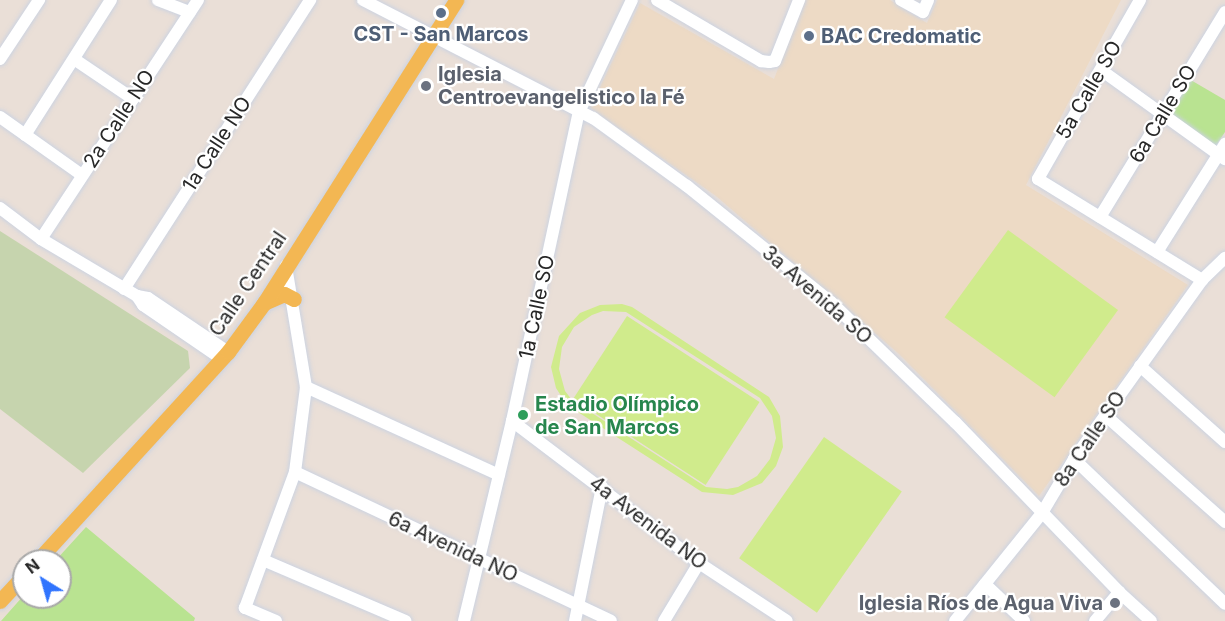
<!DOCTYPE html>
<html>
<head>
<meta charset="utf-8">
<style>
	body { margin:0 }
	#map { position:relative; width:1225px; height:621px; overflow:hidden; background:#eadfd7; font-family:Inter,sans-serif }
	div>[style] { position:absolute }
	.education>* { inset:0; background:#eddac5 }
	.green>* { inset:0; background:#b9e391 }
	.cemetery>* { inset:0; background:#c6d4ae }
	.pitch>* { inset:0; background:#d0eb8c; transform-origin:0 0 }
	.roads { filter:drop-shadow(0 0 2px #ccd3e1) drop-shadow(0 0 2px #ccd3e1) }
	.minor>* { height:12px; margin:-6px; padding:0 6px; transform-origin:6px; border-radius:6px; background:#fff }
	.major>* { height:15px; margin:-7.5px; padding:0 7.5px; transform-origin:7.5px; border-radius:7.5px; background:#f3b753 }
	.dots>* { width:16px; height:16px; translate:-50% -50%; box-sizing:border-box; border:3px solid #fff; border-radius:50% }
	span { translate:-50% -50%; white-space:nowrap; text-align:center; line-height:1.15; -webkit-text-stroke:4.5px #fff; paint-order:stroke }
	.service-label { font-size:20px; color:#4e5e75; font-weight:700 }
	.left { translate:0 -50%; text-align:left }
	.worship-label { font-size:20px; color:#5b616d; font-weight:700 }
	.right { translate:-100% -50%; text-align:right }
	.street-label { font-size:20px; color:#272727 }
	.leisure-label { font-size:20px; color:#27864d; font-weight:700 }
	.north { position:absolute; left:12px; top:549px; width:60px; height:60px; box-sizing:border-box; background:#fff; border:2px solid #a9a9a9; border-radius:50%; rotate:323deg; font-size:16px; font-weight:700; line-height:24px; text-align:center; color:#272727 }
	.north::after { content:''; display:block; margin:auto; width:21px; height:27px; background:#3074fe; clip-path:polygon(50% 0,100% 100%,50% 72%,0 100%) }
</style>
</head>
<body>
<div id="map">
	<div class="education">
		<i style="clip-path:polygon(805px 0,890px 0,927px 23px,937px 0,1121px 0,1026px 185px,1188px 285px,1039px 496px,899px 354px,789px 259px,716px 196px,590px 108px,640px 3px,774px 79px)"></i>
	</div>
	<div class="green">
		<i style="clip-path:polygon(1189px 79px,1225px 100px,1225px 132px,1215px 147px,1167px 115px)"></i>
		<i style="clip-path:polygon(86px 527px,195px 618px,194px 621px,1px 621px,24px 595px,60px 597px,60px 561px,55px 561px)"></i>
	</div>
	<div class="cemetery">
		<i style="clip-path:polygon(0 231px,188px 351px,190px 368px,83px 473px,0 409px)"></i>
	</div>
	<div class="pitch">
		<i style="left:1008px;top:230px;width:136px;height:108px;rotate:36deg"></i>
		<i style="clip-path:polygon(evenodd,622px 304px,632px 307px,769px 397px,780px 416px,783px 447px,776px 466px,762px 483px,733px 495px,702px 492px,567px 405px,556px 388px,551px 367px,559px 336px,580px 313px,600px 305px,622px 304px,603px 311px,626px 312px,760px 398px,772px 416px,776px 438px,770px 459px,757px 476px,738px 487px,727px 489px,706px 487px,572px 400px,565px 391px,559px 369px,562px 347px,574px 327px,592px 315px,603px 311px)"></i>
		<i style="left:627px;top:316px;width:158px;height:99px;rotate:33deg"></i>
		<i style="left:824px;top:437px;width:95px;height:148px;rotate:35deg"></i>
	</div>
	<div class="roads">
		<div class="minor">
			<i style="left:158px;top:0;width:34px;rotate:21deg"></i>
			<i style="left:363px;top:0;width:259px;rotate:27.2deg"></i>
			<i style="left:593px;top:118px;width:116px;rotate:35.9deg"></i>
			<i style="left:687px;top:186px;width:185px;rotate:38.9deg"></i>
			<i style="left:831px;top:302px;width:173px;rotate:44.1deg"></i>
			<i style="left:955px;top:422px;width:236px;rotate:46deg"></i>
			<i style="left:1119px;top:592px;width:43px;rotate:42.2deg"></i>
			<i style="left:657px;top:0;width:121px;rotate:30.4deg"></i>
			<i style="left:761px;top:61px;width:8px;rotate:7deg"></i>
			<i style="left:769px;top:62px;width:6px;rotate:-9deg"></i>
			<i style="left:775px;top:61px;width:66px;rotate:-68.5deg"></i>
			<i style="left:901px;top:0;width:25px;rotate:29deg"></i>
			<i style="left:923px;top:12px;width:13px;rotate:-67deg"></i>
			<i style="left:1140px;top:0;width:206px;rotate:119.7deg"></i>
			<i style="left:1038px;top:179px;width:193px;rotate:31.6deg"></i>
			<i style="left:0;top:59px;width:71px;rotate:-56.5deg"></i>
			<i style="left:74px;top:59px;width:71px;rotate:34.1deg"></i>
			<i style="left:1101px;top:70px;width:153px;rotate:35.7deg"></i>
			<i style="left:0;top:117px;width:100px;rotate:35.3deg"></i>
			<i style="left:25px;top:135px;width:160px;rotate:-57.5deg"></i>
			<i style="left:0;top:208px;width:51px;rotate:37.1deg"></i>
			<i style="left:41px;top:239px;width:112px;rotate:30.7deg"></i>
			<i style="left:137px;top:296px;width:11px;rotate:10deg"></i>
			<i style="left:148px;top:298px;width:97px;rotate:34deg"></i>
			<i style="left:1100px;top:217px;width:240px;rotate:-58.6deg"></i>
			<i style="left:41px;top:239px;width:286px;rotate:-56.7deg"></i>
			<i style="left:1157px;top:252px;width:128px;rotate:-57.8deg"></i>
			<i style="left:124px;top:289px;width:344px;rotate:-57.2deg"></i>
			<i style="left:137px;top:296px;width:11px;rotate:56deg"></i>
			<i style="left:143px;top:305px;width:96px;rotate:34.4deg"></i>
			<i style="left:1140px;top:366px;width:114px;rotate:41.8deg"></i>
			<i style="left:306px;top:387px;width:212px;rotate:24.5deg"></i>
			<i style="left:1105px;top:415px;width:161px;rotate:41.7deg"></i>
			<i style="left:512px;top:421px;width:235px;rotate:37.2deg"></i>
			<i style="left:699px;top:563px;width:105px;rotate:33.4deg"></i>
			<i style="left:1074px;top:459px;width:209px;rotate:43.8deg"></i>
			<i style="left:295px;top:472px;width:349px;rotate:25.2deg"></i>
			<i style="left:263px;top:560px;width:155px;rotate:23.2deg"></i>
			<i style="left:985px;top:584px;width:54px;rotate:43.5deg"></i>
			<i style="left:276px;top:621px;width:34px;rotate:-157deg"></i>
			<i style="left:245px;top:608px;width:145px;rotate:-69.8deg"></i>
			<i style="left:295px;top:472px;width:86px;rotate:-82.6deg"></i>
			<i style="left:306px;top:387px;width:123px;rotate:-99.4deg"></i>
			<i style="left:464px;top:621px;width:206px;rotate:-76.5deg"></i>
			<i style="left:512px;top:421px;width:316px;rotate:-77.8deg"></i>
			<i style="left:579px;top:112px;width:124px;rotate:-64.7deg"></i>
			<i style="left:575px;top:621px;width:137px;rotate:-78.6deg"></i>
			<i style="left:664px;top:621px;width:68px;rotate:-58.9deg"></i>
			<i style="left:955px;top:621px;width:139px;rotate:-51.1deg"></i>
			<i style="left:1042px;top:513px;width:63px;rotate:-59.3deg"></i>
			<i style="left:1074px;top:459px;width:220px;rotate:-54.4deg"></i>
			<i style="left:1202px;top:280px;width:32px;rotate:-44deg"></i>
			<i style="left:1095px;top:621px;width:38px;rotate:-50deg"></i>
		</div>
		<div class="major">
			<i style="left:264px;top:303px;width:22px;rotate:-24deg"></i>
			<i style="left:284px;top:294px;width:11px;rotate:27deg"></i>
			<i style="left:37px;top:561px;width:283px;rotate:-47.6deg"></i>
			<i style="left:228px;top:352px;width:61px;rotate:-53.7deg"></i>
			<i style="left:264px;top:303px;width:359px;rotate:-57.6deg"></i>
			<i style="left:0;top:601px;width:35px;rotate:-47deg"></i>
		</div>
	</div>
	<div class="dots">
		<i style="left:441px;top:13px;background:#5c6f8a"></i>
		<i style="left:809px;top:36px;background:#5c6f8a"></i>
		<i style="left:426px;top:86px;background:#6b7280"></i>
		<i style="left:523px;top:415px;background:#2e9e5b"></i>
		<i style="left:1115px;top:603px;background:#6b7280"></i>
	</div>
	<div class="service-label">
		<span style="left:441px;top:34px">CST - San Marcos</span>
		<span class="left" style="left:821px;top:36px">BAC Credomatic</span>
	</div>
	<div class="worship-label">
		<span class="left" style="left:438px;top:86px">Iglesia<br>Centroevangelistico la Fé</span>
		<span class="right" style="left:1103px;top:603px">Iglesia Ríos de Agua Viva</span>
	</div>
	<div class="street-label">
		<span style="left:1089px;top:90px;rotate:-60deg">5a Calle SO</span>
		<span style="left:1163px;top:114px;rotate:-59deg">6a Calle SO</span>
		<span style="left:119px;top:119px;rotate:-57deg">2a Calle NO</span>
		<span style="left:217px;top:144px;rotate:-57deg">1a Calle NO</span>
		<span style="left:248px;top:284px;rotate:-56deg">Calle Central</span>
		<span style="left:817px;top:295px;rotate:41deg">3a Avenida SO</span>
		<span style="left:537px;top:307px;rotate:-78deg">1a Calle SO</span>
		<span style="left:1090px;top:439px;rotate:-56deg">8a Calle SO</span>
		<span style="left:648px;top:523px;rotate:37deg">4a Avenida NO</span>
		<span style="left:453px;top:547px;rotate:25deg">6a Avenida NO</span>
	</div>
	<div class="leisure-label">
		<span class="left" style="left:535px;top:416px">Estadio Olímpico<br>de San Marcos</span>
	</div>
	<div class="north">N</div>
</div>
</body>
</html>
